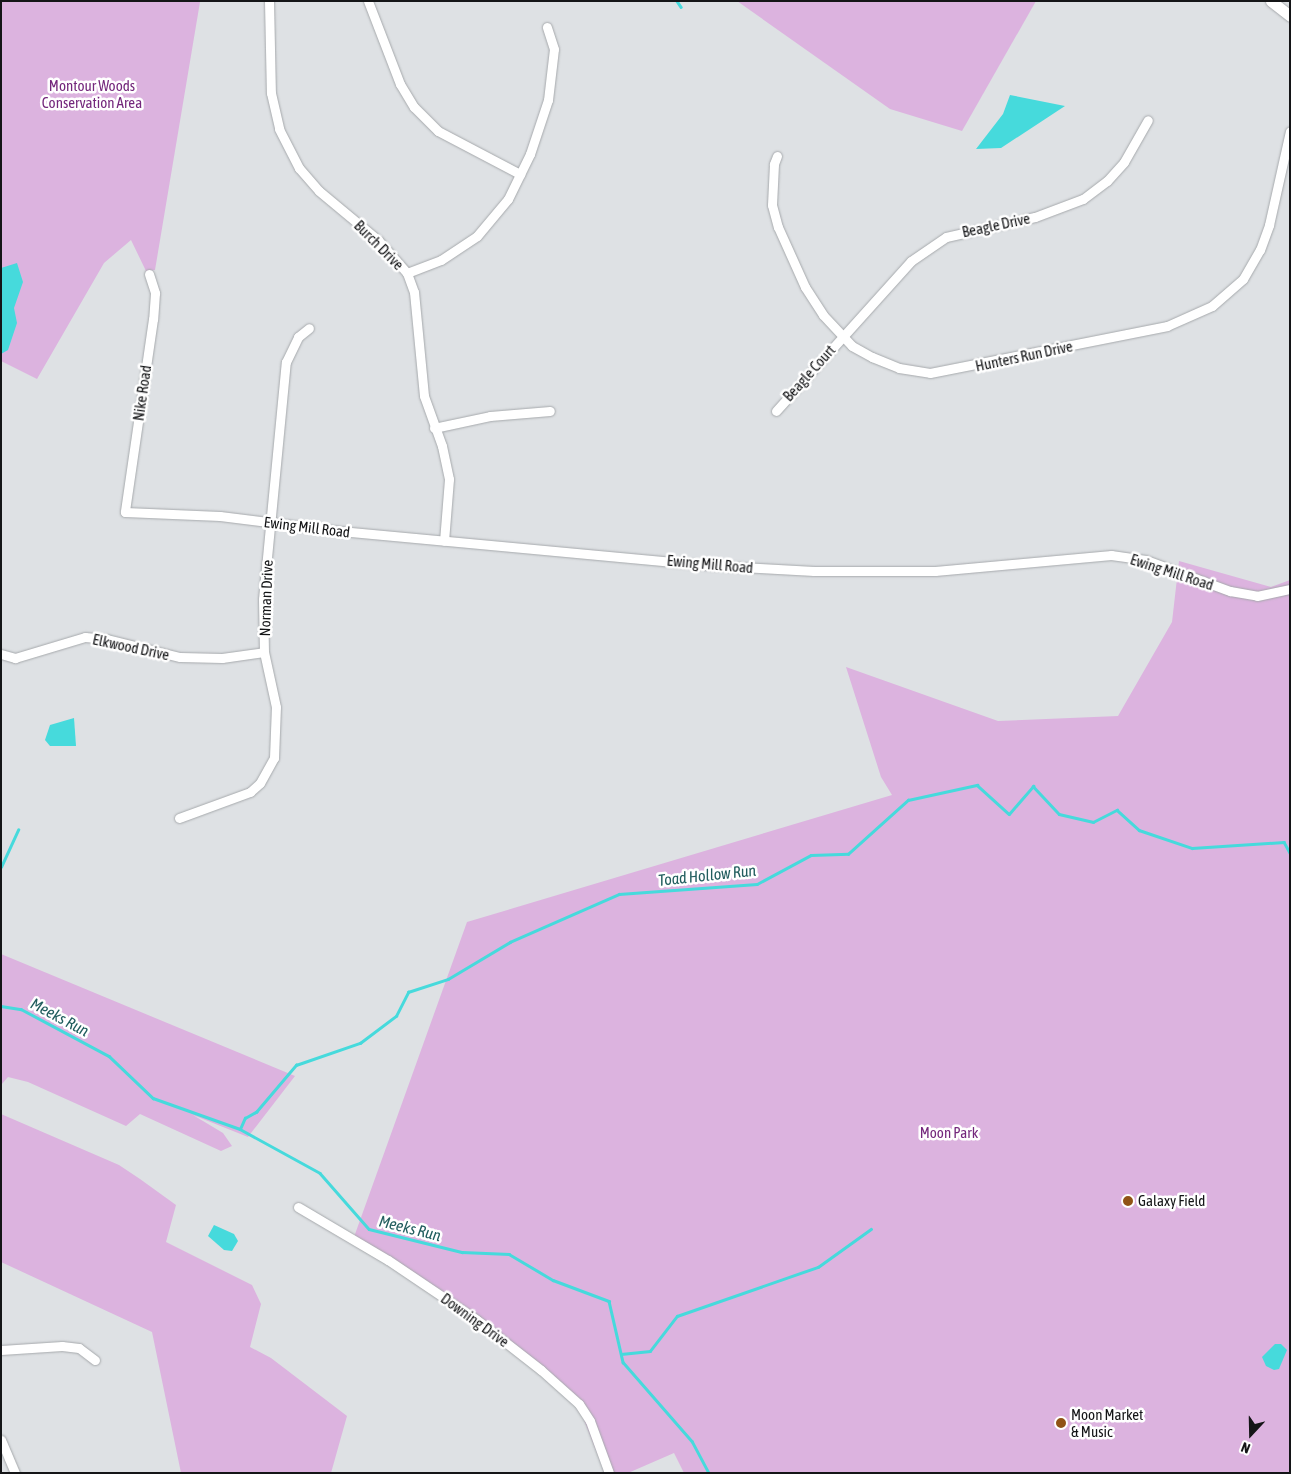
<!DOCTYPE html>
<html>
<head>
<meta charset="utf-8">
<style>
	body { margin:0 }
	#map { position:relative; width:1291px; height:1474px; overflow:hidden; background:#dee1e4; font-family:"Asap Condensed",sans-serif }
	div>[style] { position:absolute }
	.green>* { inset:0; background:#dcb3df }
	.water>* { inset:0; background:#46dadc }
	.stream>* { height:2.5px; margin:-1.25px; padding:0 1.25px; transform-origin:1.25px; border-radius:1.25px; background:#46dadc }
	.roads { filter:drop-shadow(0 0 1px #a6a9ac) drop-shadow(0 0 1px #a6a9ac) }
	.street>* { height:9px; margin:-4.5px; padding:0 4.5px; transform-origin:4.5px; border-radius:4.5px; background:#fff }
	.secondary>* { height:11px; margin:-5.5px; padding:0 5.5px; transform-origin:5.5px; border-radius:5.5px; background:#fff }
	.dots>* { width:14px; height:14px; translate:-50% -50%; box-sizing:border-box; border:2px solid #fff; border-radius:50% }
	span { translate:-50% -50%; white-space:nowrap; text-align:center; line-height:1.15; -webkit-text-stroke:5px #fff; paint-order:stroke }
	.park-label { font-size:15px; color:#74277c }
	.street-label { font-size:15px; color:#141517 }
	.poi-label { font-size:15px; color:#141517 }
	.left { translate:0 -50%; text-align:left }
	.water-label { font-size:16px; color:#215d5e; font-style:italic }
	.frame { position:absolute; inset:0; border:2px solid #141517; pointer-events:none }
	.north { position:absolute; left:1226px; top:1409px; width:50px; height:50px; -webkit-text-stroke:4px #fff; paint-order:stroke; rotate:201deg; font-size:14px; font-weight:700; line-height:20px; text-align:center; color:#141517 }
	.north::after { content:''; display:block; margin:auto; width:18px; height:22px; background:#141517; clip-path:polygon(50% 0,100% 100%,50% 72%,0 100%) }
</style>
</head>
<body>
<div id="map">
	<div class="green">
		<i style="clip-path:polygon(1px 1px,200px 2px,155px 270px,146px 271px,131px 240px,104px 263px,37px 379px,1px 361px)"></i>
		<i style="clip-path:polygon(737px 1px,1036px 1px,962px 131px,890px 109px)"></i>
		<i style="clip-path:polygon(1179px 561px,1271px 587px,1290px 580px,1290px 1473px,684px 1473px,674px 1453px,628px 1473px,605px 1473px,574px 1395px,354px 1237px,467px 922px,892px 795px,881px 777px,846px 667px,998px 721px,1118px 716px,1172px 622px)"></i>
		<i style="clip-path:polygon(1px 954px,295px 1076px,248px 1137px,193px 1115px,223px 1133px,232px 1146px,221px 1151px,140px 1114px,126px 1126px,28px 1082px,8px 1077px,1px 1085px)"></i>
		<i style="clip-path:polygon(1px 1114px,119px 1165px,140px 1179px,176px 1205px,166px 1242px,252px 1285px,261px 1304px,250px 1347px,271px 1358px,347px 1416px,331px 1473px,181px 1473px,152px 1332px,1px 1262px)"></i>
	</div>
	<div class="water">
		<i style="clip-path:polygon(1010px 95px,1065px 106px,1001px 148px,976px 149px,1003px 114px)"></i>
		<i style="clip-path:polygon(17px 263px,23px 282px,14px 308px,17px 323px,8px 350px,1px 354px,1px 268px)"></i>
		<i style="clip-path:polygon(74px 718px,76px 746px,50px 746px,45px 740px,50px 725px)"></i>
		<i style="clip-path:polygon(214px 1225px,234px 1234px,238px 1241px,232px 1251px,224px 1250px,208px 1236px)"></i>
		<i style="clip-path:polygon(1275px 1344px,1281px 1344px,1287px 1350px,1279px 1369px,1274px 1370px,1266px 1366px,1262px 1357px)"></i>
	</div>
	<div class="stream">
		<i style="left:677px;top:1px;width:7px;rotate:56deg"></i>
		<i style="left:1px;top:867px;width:41px;rotate:-65.3deg"></i>
		<i style="left:1px;top:1006px;width:20px;rotate:9deg"></i>
		<i style="left:21px;top:1009px;width:100px;rotate:28.1deg"></i>
		<i style="left:109px;top:1056px;width:61px;rotate:43.7deg"></i>
		<i style="left:153px;top:1098px;width:92px;rotate:19.6deg"></i>
		<i style="left:240px;top:1129px;width:91px;rotate:28.8deg"></i>
		<i style="left:320px;top:1173px;width:74px;rotate:48.8deg"></i>
		<i style="left:369px;top:1229px;width:96px;rotate:13.9deg"></i>
		<i style="left:462px;top:1252px;width:47px;rotate:2.4deg"></i>
		<i style="left:509px;top:1254px;width:51px;rotate:30.6deg"></i>
		<i style="left:553px;top:1280px;width:60px;rotate:20.6deg"></i>
		<i style="left:609px;top:1301px;width:63px;rotate:77.1deg"></i>
		<i style="left:623px;top:1362px;width:105px;rotate:48.9deg"></i>
		<i style="left:692px;top:1441px;width:36px;rotate:62deg"></i>
		<i style="left:240px;top:1129px;width:12px;rotate:-66deg"></i>
		<i style="left:245px;top:1118px;width:13px;rotate:-29deg"></i>
		<i style="left:256px;top:1112px;width:62px;rotate:-49.6deg"></i>
		<i style="left:296px;top:1065px;width:68px;rotate:-19deg"></i>
		<i style="left:360px;top:1043px;width:45px;rotate:-36.9deg"></i>
		<i style="left:396px;top:1016px;width:27px;rotate:-63deg"></i>
		<i style="left:408px;top:992px;width:42px;rotate:-18deg"></i>
		<i style="left:448px;top:979px;width:72px;rotate:-30.8deg"></i>
		<i style="left:510px;top:942px;width:119px;rotate:-23.8deg"></i>
		<i style="left:619px;top:894px;width:138px;rotate:-4.1deg"></i>
		<i style="left:757px;top:884px;width:61px;rotate:-28.2deg"></i>
		<i style="left:811px;top:855px;width:37px;rotate:-2deg"></i>
		<i style="left:848px;top:854px;width:81px;rotate:-42deg"></i>
		<i style="left:908px;top:800px;width:71px;rotate:-12.3deg"></i>
		<i style="left:977px;top:785px;width:43px;rotate:42.2deg"></i>
		<i style="left:1009px;top:814px;width:37px;rotate:-49deg"></i>
		<i style="left:1033px;top:786px;width:38px;rotate:47deg"></i>
		<i style="left:1059px;top:814px;width:35px;rotate:13deg"></i>
		<i style="left:1093px;top:822px;width:27px;rotate:-27deg"></i>
		<i style="left:1117px;top:810px;width:30px;rotate:42deg"></i>
		<i style="left:1139px;top:830px;width:56px;rotate:18.8deg"></i>
		<i style="left:1192px;top:848px;width:92px;rotate:-3.7deg"></i>
		<i style="left:1284px;top:842px;width:13px;rotate:61deg"></i>
		<i style="left:621px;top:1354px;width:29px;rotate:-6deg"></i>
		<i style="left:650px;top:1351px;width:44px;rotate:-52.4deg"></i>
		<i style="left:677px;top:1316px;width:149px;rotate:-19.2deg"></i>
		<i style="left:818px;top:1267px;width:65px;rotate:-35.6deg"></i>
	</div>
	<div class="roads">
		<div class="street">
			<i style="left:269px;top:1px;width:92px;rotate:88.8deg"></i>
			<i style="left:271px;top:93px;width:37px;rotate:77deg"></i>
			<i style="left:279px;top:129px;width:44px;rotate:62.9deg"></i>
			<i style="left:299px;top:168px;width:30px;rotate:49deg"></i>
			<i style="left:319px;top:191px;width:77px;rotate:39.7deg"></i>
			<i style="left:378px;top:240px;width:44px;rotate:48.7deg"></i>
			<i style="left:407px;top:273px;width:20px;rotate:70deg"></i>
			<i style="left:414px;top:292px;width:104px;rotate:84.5deg"></i>
			<i style="left:424px;top:396px;width:53px;rotate:70.2deg"></i>
			<i style="left:442px;top:446px;width:34px;rotate:78deg"></i>
			<i style="left:449px;top:479px;width:62px;rotate:94.6deg"></i>
			<i style="left:368px;top:1px;width:89px;rotate:68.9deg"></i>
			<i style="left:400px;top:84px;width:27px;rotate:59deg"></i>
			<i style="left:414px;top:107px;width:34px;rotate:45deg"></i>
			<i style="left:438px;top:131px;width:93px;rotate:27.7deg"></i>
			<i style="left:777px;top:156px;width:9px;rotate:111deg"></i>
			<i style="left:774px;top:164px;width:41px;rotate:92.8deg"></i>
			<i style="left:772px;top:205px;width:23px;rotate:75deg"></i>
			<i style="left:778px;top:227px;width:66px;rotate:65.8deg"></i>
			<i style="left:805px;top:287px;width:33px;rotate:57deg"></i>
			<i style="left:823px;top:315px;width:42px;rotate:46.9deg"></i>
			<i style="left:852px;top:346px;width:23px;rotate:29deg"></i>
			<i style="left:872px;top:357px;width:29px;rotate:22deg"></i>
			<i style="left:899px;top:368px;width:31px;rotate:9deg"></i>
			<i style="left:930px;top:373px;width:242px;rotate:-11.2deg"></i>
			<i style="left:1167px;top:326px;width:49px;rotate:-24deg"></i>
			<i style="left:1212px;top:306px;width:41px;rotate:-41.1deg"></i>
			<i style="left:1243px;top:279px;width:34px;rotate:-60deg"></i>
			<i style="left:1260px;top:250px;width:27px;rotate:-70deg"></i>
			<i style="left:1269px;top:225px;width:96px;rotate:-77.4deg"></i>
			<i style="left:407px;top:273px;width:36px;rotate:-21deg"></i>
			<i style="left:441px;top:260px;width:43px;rotate:-33.7deg"></i>
			<i style="left:477px;top:236px;width:48px;rotate:-50deg"></i>
			<i style="left:508px;top:199px;width:50px;rotate:-63.9deg"></i>
			<i style="left:530px;top:154px;width:57px;rotate:-71.6deg"></i>
			<i style="left:548px;top:100px;width:51px;rotate:-83.3deg"></i>
			<i style="left:554px;top:49px;width:23px;rotate:-108deg"></i>
			<i style="left:149px;top:274px;width:20px;rotate:72deg"></i>
			<i style="left:155px;top:293px;width:26px;rotate:94deg"></i>
			<i style="left:153px;top:319px;width:195px;rotate:98.3deg"></i>
			<i style="left:125px;top:512px;width:95px;rotate:2.4deg"></i>
			<i style="left:220px;top:516px;width:121px;rotate:7.1deg"></i>
			<i style="left:340px;top:531px;width:367px;rotate:5.3deg"></i>
			<i style="left:705px;top:565px;width:109px;rotate:3.2deg"></i>
			<i style="left:814px;top:571px;width:121px"></i>
			<i style="left:935px;top:571px;width:177px;rotate:-5.2deg"></i>
			<i style="left:1111px;top:555px;width:35px;rotate:8deg"></i>
			<i style="left:1146px;top:560px;width:90px;rotate:20.3deg"></i>
			<i style="left:1230px;top:591px;width:27px;rotate:10deg"></i>
			<i style="left:1257px;top:596px;width:34px;rotate:-12deg"></i>
			<i style="left:776px;top:411px;width:202px;rotate:-48deg"></i>
			<i style="left:911px;top:261px;width:42px;rotate:-34.4deg"></i>
			<i style="left:946px;top:237px;width:91px;rotate:-12.7deg"></i>
			<i style="left:1035px;top:217px;width:51px;rotate:-20.6deg"></i>
			<i style="left:1083px;top:199px;width:30px;rotate:-37deg"></i>
			<i style="left:1107px;top:181px;width:25px;rotate:-48deg"></i>
			<i style="left:1124px;top:162px;width:48px;rotate:-60.3deg"></i>
			<i style="left:434px;top:428px;width:57px;rotate:-12.1deg"></i>
			<i style="left:490px;top:416px;width:60px;rotate:-4.8deg"></i>
			<i style="left:1px;top:654px;width:15px;rotate:16deg"></i>
			<i style="left:15px;top:658px;width:73px;rotate:-16.7deg"></i>
			<i style="left:85px;top:637px;width:22px;rotate:5deg"></i>
			<i style="left:107px;top:639px;width:75px;rotate:13.9deg"></i>
			<i style="left:180px;top:657px;width:42px;rotate:1.4deg"></i>
			<i style="left:222px;top:658px;width:42px;rotate:-8.1deg"></i>
			<i style="left:179px;top:818px;width:76px;rotate:-20.1deg"></i>
			<i style="left:250px;top:792px;width:13px;rotate:-42deg"></i>
			<i style="left:260px;top:783px;width:29px;rotate:-61deg"></i>
			<i style="left:274px;top:758px;width:51px;rotate:-87.8deg"></i>
			<i style="left:276px;top:707px;width:56px;rotate:-102.3deg"></i>
			<i style="left:264px;top:652px;width:53px;rotate:-91.1deg"></i>
			<i style="left:263px;top:599px;width:238px;rotate:-84.5deg"></i>
			<i style="left:286px;top:362px;width:28px;rotate:-64deg"></i>
			<i style="left:298px;top:337px;width:14px;rotate:-39deg"></i>
			<i style="left:298px;top:1207px;width:104px;rotate:30.5deg"></i>
			<i style="left:388px;top:1260px;width:107px;rotate:34deg"></i>
			<i style="left:477px;top:1320px;width:81px;rotate:38deg"></i>
			<i style="left:541px;top:1370px;width:51px;rotate:41.8deg"></i>
			<i style="left:579px;top:1404px;width:20px;rotate:57deg"></i>
			<i style="left:590px;top:1421px;width:55px;rotate:69.9deg"></i>
			<i style="left:1px;top:1350px;width:61px;rotate:-3.8deg"></i>
			<i style="left:62px;top:1346px;width:17px;rotate:7deg"></i>
			<i style="left:79px;top:1348px;width:20px;rotate:37deg"></i>
			<i style="left:1px;top:1440px;width:36px;rotate:67deg"></i>
		</div>
		<div class="secondary">
			<i style="left:1271px;top:1px;width:24px;rotate:38deg"></i>
		</div>
	</div>
	<div class="dots">
		<i style="left:1128px;top:1201px;background:#905316"></i>
		<i style="left:1061px;top:1423px;background:#905316"></i>
	</div>
	<div class="park-label">
		<span style="left:92px;top:94px">Montour Woods<br>Conservation Area</span>
		<span style="left:949px;top:1133px">Moon Park</span>
	</div>
	<div class="street-label">
		<span style="left:996px;top:225px;rotate:-12deg">Beagle Drive</span>
		<span style="left:379px;top:245px;rotate:45deg">Burch Drive</span>
		<span style="left:1024px;top:356px;rotate:-12deg">Hunters Run Drive</span>
		<span style="left:809px;top:373px;rotate:-48deg">Beagle Court</span>
		<span style="left:142px;top:393px;rotate:-82deg">Nike Road</span>
		<span style="left:307px;top:527px;rotate:7deg">Ewing Mill Road</span>
		<span style="left:710px;top:564px;rotate:5deg">Ewing Mill Road</span>
		<span style="left:1172px;top:572px;rotate:18deg">Ewing Mill Road</span>
		<span style="left:266px;top:598px;rotate:-88deg">Norman Drive</span>
		<span style="left:131px;top:647px;rotate:12deg">Elkwood Drive</span>
		<span style="left:475px;top:1320px;rotate:36deg">Downing Drive</span>
	</div>
	<div class="poi-label">
		<span class="left" style="left:1138px;top:1201px">Galaxy Field</span>
		<span class="left" style="left:1071px;top:1423px">Moon Market<br>&amp; Music</span>
	</div>
	<div class="water-label">
		<span style="left:707px;top:875px;rotate:-6deg">Toad Hollow Run</span>
		<span style="left:60px;top:1017px;rotate:28deg">Meeks Run</span>
		<span style="left:410px;top:1228px;rotate:14deg">Meeks Run</span>
	</div>
	<div class="frame"></div>
	<div class="north">N</div>
</div>
</body>
</html>
